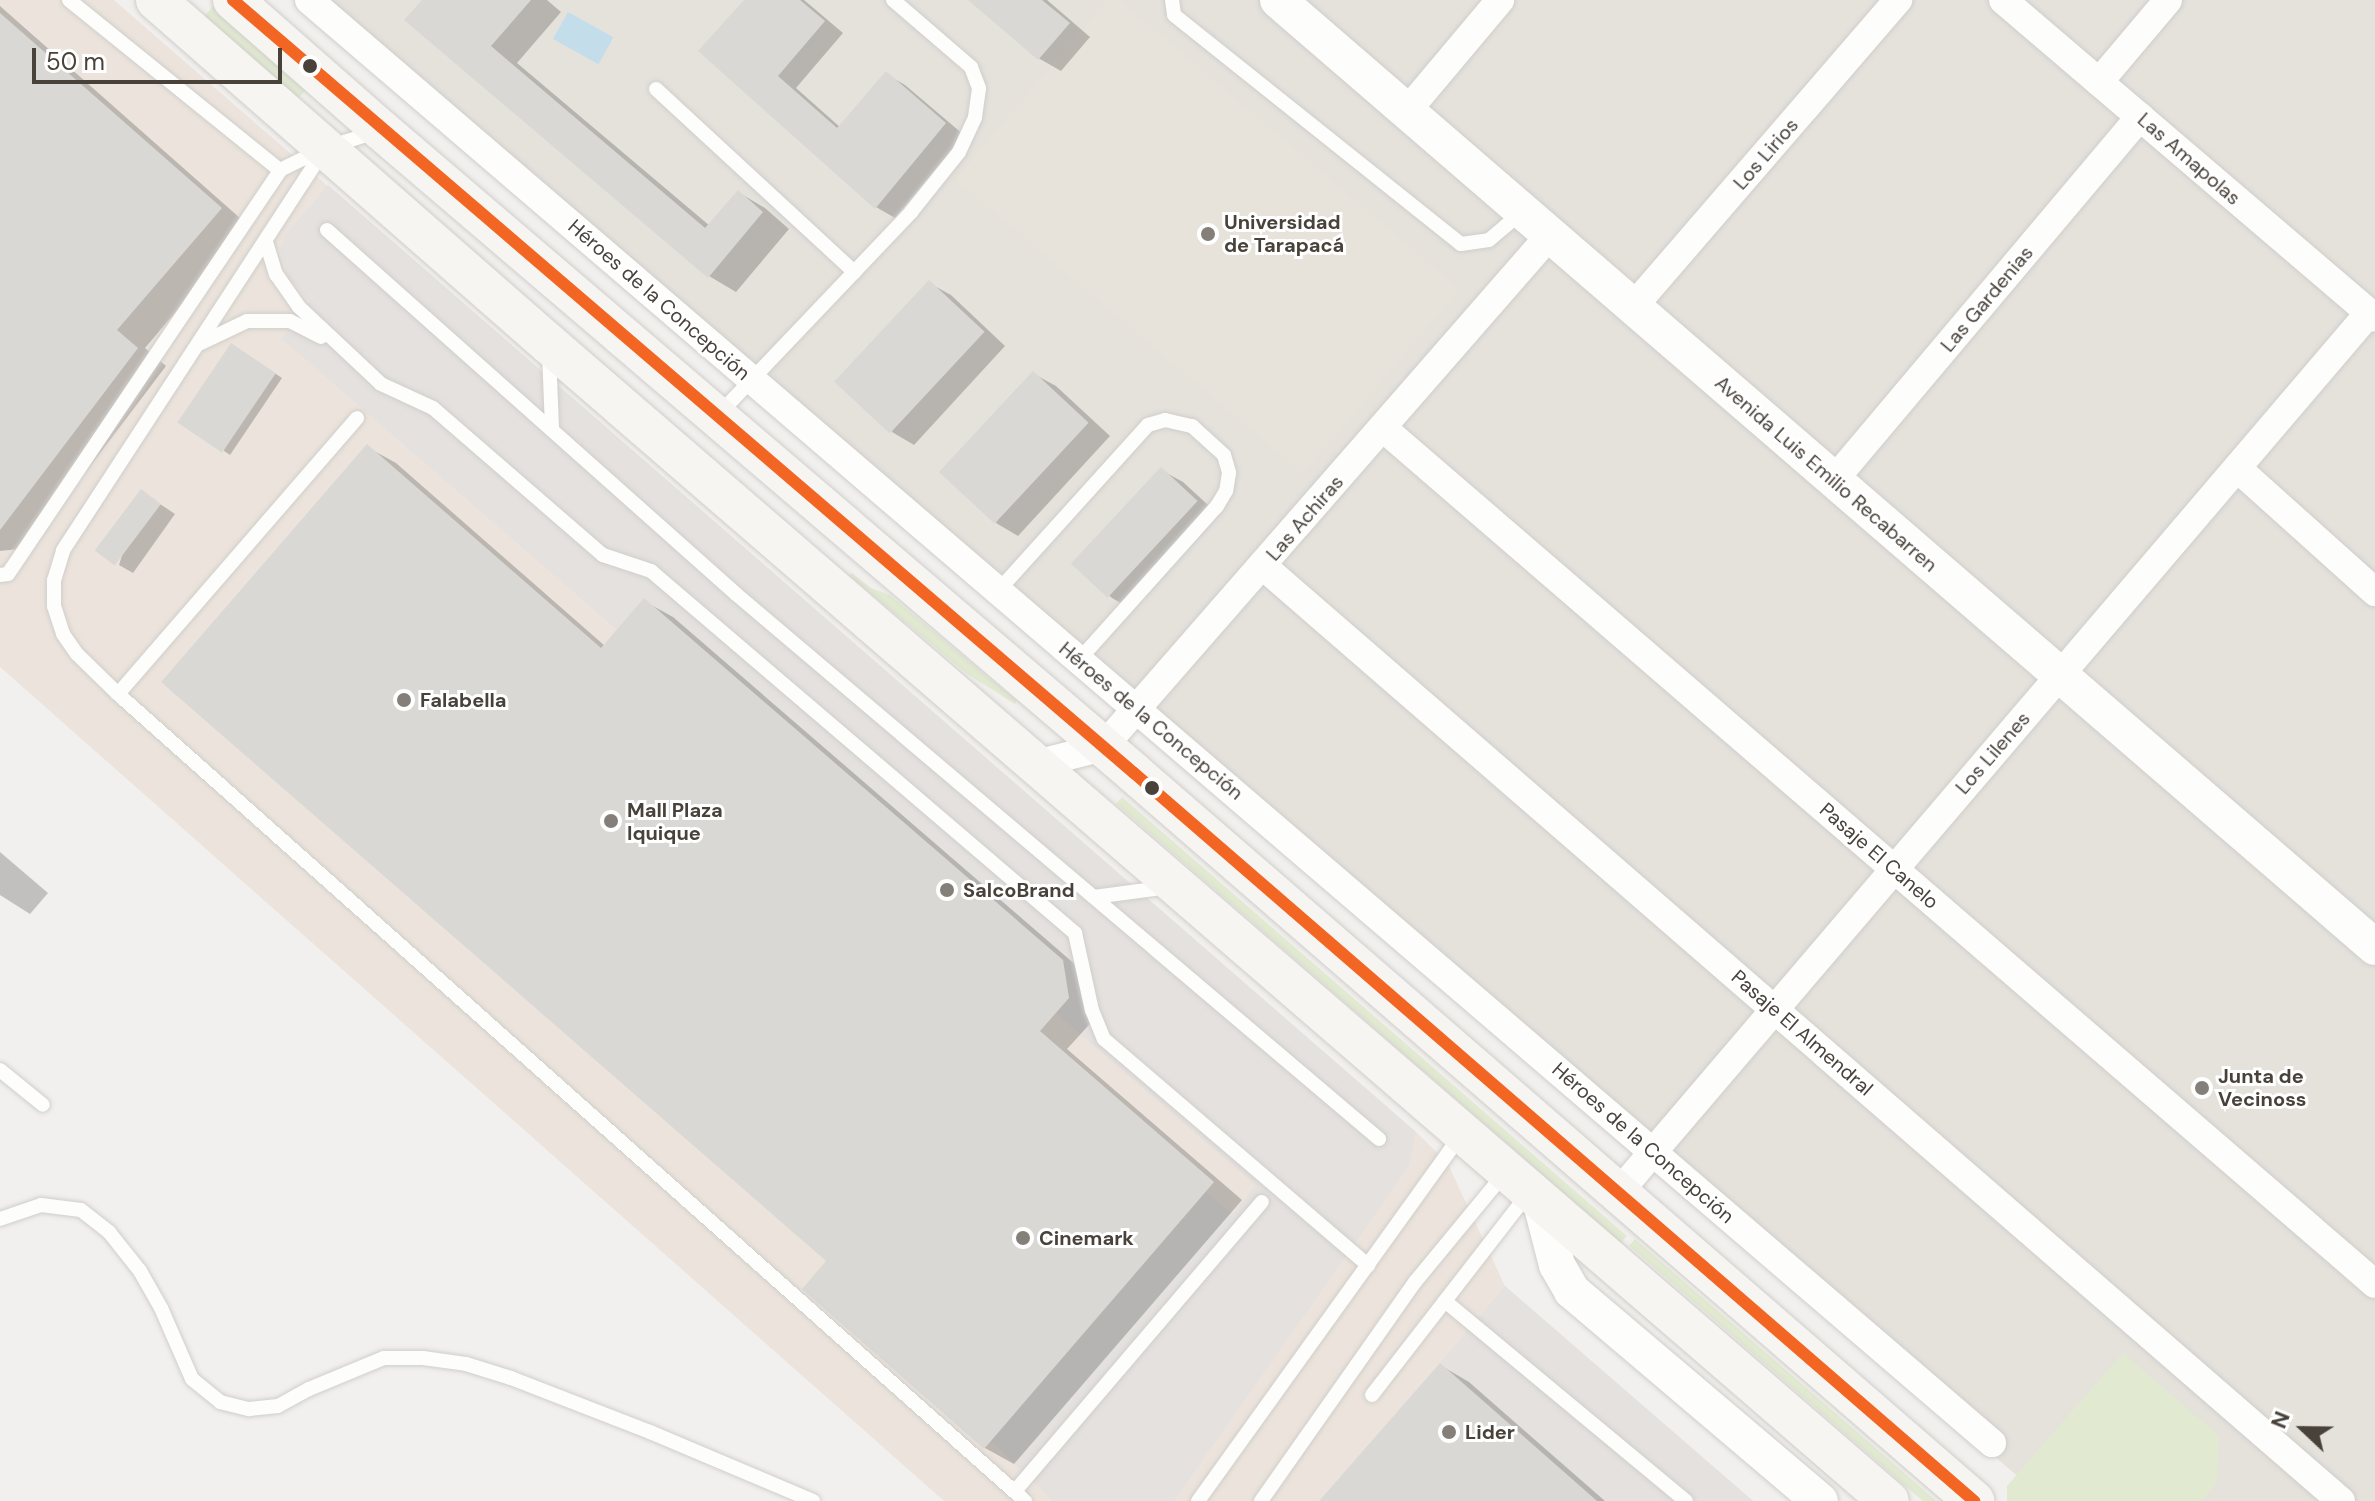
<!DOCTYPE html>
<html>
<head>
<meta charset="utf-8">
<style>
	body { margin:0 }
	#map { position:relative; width:2375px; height:1501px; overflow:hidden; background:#f2f0ee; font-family:"DM Sans",sans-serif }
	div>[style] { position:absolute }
	.residential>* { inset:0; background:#e5e2dc }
	.commercial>* { inset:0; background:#ece4dc }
	.education>* { inset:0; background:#e8e3da }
	.green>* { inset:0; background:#e1e9d1; transform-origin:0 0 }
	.parking>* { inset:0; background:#e4e1df }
	.water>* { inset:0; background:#c3ddeb; transform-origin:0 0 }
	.shadow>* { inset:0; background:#0003 }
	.building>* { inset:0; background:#dad8d5; transform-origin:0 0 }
	.roads { filter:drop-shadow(0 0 2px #d0cecb) drop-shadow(0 0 2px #d0cecb) }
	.service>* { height:14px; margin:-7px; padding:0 7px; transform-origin:7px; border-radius:7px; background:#fdfdfc }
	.minor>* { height:28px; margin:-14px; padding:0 14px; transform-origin:14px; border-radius:14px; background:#fdfdfc }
	.tertiary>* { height:36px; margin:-18px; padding:0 18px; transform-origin:18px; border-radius:18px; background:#fdfdfc }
	.secondary>* { height:40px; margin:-20px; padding:0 20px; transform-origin:20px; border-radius:20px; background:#f6f5f1 }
	.bus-1>* { height:12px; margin:-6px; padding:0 6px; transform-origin:6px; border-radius:6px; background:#f26522 }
	.dots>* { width:22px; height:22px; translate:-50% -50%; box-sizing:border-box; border:4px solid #fff; border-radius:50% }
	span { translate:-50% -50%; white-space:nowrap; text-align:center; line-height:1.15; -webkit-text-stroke:6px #fff; paint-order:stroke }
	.street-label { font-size:20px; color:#48423a }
	.poi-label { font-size:20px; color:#48423a; font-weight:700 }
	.left { translate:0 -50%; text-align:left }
	.north { position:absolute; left:2263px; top:1389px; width:80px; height:80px; -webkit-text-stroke:6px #fff; paint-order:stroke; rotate:292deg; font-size:22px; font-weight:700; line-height:32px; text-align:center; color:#48423a }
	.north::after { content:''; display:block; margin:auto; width:28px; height:36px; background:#48423a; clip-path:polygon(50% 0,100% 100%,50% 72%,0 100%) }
	.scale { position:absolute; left:32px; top:48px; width:250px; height:36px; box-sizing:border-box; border:4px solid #48423a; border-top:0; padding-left:10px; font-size:24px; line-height:28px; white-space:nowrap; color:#48423a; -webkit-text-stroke:6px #fff; paint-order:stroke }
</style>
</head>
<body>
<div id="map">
	<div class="residential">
		<i style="clip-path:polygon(311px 0,2375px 0,2375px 1501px,2046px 1501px)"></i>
	</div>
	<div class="commercial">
		<i style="clip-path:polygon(0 0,114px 0,1416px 1132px,1447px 1162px,1505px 1286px,1753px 1501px,944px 1501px,0 667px)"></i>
	</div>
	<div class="education">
		<i style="clip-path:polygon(1108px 0,1119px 0,1459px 289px,1303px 473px,956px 179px)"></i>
	</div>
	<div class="green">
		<i style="left:214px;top:5px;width:125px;height:18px;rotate:41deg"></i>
		<i style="clip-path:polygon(852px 573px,871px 588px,890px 595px,1017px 701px,1015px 704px,967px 674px,849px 575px)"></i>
		<i style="left:1122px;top:797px;width:669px;height:9px;rotate:41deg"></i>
		<i style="left:1635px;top:1239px;width:400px;height:9px;rotate:41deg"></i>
		<i style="clip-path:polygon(2123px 1353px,2219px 1436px,2217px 1483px,2201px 1501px,2007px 1501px,2007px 1486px)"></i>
	</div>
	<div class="parking">
		<i style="clip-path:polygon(328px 185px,1416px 1132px,1409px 1166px,1174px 1501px,1053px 1501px,991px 1441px,1206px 1192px,1233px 1214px,1256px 1185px,1056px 1013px,1069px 998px,1063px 960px,644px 598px,617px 630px,282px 339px,310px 301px,289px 278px,280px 249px,285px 235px)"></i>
		<i style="clip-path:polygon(1505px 1286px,1753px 1501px,1597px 1501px,1440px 1363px)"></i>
	</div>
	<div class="water">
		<i style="left:568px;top:12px;width:52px;height:31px;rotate:29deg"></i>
	</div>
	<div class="shadow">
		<i style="clip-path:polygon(425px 0,547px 0,561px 12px,517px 63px,710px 226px,738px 192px,765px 208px,789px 229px,736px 292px,709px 276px)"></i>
		<i style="clip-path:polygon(747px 0,804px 0,843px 33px,796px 88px,841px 128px,886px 74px,905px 85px,964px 135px,895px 218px,876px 207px,701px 51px)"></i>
		<i style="clip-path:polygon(971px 0,1047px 0,1090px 37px,1061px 71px,1040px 59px)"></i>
		<i style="clip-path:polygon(0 6px,249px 226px,145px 348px,166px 366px,28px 548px,0 551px)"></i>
		<i style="clip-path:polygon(929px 283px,951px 295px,1005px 346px,914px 445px,892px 432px)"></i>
		<i style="clip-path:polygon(238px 349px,282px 378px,230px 455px,224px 451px)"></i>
		<i style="clip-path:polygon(1034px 374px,1056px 386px,1110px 436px,1018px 536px,996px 523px)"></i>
		<i style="clip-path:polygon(367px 447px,396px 463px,605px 646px,644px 601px,673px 617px,1092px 979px,1098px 1015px,1067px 1049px,1242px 1200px,1014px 1464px,985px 1448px,805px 1289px,829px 1261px)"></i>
		<i style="clip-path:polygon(1161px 470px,1183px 482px,1219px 515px,1133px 610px,1112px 598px,1076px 566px)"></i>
		<i style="clip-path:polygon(142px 492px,175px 514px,133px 573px,119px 565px)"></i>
		<i style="clip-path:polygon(0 852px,48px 893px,30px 914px,0 895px)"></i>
		<i style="clip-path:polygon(1440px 1365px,1469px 1382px,1605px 1501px,1322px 1501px)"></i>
	</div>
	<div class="building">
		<i style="clip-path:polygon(422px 0,531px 0,491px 46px,705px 228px,738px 190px,763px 212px,708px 278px,404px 20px)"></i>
		<i style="clip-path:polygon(744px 0,800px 0,825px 21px,778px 76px,837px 128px,886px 71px,946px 123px,875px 209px,698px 51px)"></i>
		<i style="clip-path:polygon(968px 0,1042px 0,1070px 23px,1038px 60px)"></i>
		<i style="clip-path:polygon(0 13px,222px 208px,117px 330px,138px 348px,0 530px)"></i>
		<i style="left:929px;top:280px;width:76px;height:139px;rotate:43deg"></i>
		<i style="left:231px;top:343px;width:54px;height:96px;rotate:34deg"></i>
		<i style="left:1033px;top:371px;width:76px;height:138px;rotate:43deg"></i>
		<i style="clip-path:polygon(367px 444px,601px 648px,644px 598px,1063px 960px,1069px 998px,1040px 1031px,1214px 1182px,984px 1449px,802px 1289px,826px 1261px,161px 682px)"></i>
		<i style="left:1161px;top:467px;width:50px;height:132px;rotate:43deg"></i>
		<i style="left:141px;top:489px;width:25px;height:77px;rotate:37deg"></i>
		<i style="clip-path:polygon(1440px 1363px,1597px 1501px,1319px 1501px)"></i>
	</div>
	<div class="roads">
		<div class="service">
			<i style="left:69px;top:0;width:271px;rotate:38.9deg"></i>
			<i style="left:1172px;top:0;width:15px;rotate:82deg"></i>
			<i style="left:1174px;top:15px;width:367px;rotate:38.6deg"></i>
			<i style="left:1461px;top:244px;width:28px;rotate:-8deg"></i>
			<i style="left:1489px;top:240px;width:43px;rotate:-40.3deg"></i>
			<i style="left:656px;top:89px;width:270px;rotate:42.7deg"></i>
			<i style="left:324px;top:150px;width:478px;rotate:123.1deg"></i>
			<i style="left:63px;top:551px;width:30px;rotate:107deg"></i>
			<i style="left:54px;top:580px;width:26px;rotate:90deg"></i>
			<i style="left:54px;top:606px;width:29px;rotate:72deg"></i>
			<i style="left:63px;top:634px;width:24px;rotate:55deg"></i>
			<i style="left:77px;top:654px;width:57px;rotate:44.3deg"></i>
			<i style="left:118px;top:694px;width:1214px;rotate:41.66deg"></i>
			<i style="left:327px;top:230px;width:548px;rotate:41.67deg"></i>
			<i style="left:736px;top:594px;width:843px;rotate:40.28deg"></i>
			<i style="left:266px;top:242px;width:34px;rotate:73deg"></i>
			<i style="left:276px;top:274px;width:40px;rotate:55.1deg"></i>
			<i style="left:299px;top:307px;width:112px;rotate:43.2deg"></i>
			<i style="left:381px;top:384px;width:57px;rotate:24.8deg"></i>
			<i style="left:433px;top:408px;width:225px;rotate:40.9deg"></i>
			<i style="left:603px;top:555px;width:51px;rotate:18.4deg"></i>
			<i style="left:651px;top:571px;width:558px;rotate:40.49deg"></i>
			<i style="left:1075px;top:933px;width:79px;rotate:77.6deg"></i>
			<i style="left:1092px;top:1010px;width:31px;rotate:68deg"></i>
			<i style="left:1104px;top:1039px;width:348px;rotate:40.6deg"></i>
			<i style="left:199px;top:344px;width:53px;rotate:-25.6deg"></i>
			<i style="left:247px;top:321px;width:43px"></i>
			<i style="left:290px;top:321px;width:35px;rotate:27deg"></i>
			<i style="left:549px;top:353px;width:74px;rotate:87.7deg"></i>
			<i style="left:718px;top:415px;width:280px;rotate:-46.4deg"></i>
			<i style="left:911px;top:212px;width:77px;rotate:-51.3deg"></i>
			<i style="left:959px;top:152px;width:38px;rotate:-65deg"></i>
			<i style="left:975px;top:117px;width:29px;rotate:-82deg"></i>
			<i style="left:979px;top:88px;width:22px;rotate:-111deg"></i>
			<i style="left:971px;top:67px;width:103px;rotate:-139.3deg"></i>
			<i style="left:0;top:575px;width:8px;rotate:-7deg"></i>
			<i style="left:8px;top:574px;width:487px;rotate:-56deg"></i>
			<i style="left:280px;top:170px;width:50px;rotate:-26.1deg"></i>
			<i style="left:325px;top:148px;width:53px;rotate:-17.4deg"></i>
			<i style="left:998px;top:591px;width:224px;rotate:-47.9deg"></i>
			<i style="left:1148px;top:425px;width:18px;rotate:-16deg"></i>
			<i style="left:1165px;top:420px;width:28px;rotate:13deg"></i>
			<i style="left:1192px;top:426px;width:43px;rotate:42.2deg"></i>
			<i style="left:1224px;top:455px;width:19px;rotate:74deg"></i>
			<i style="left:1229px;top:473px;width:18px;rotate:99deg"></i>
			<i style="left:1226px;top:491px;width:17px;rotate:121deg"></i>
			<i style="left:1217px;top:506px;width:207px;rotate:131.9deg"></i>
			<i style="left:118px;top:694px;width:365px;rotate:-49.1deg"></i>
			<i style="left:1094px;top:897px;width:76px;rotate:-7.6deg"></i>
			<i style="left:0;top:1070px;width:55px;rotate:39.1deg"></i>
			<i style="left:0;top:1219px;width:43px;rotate:-18.9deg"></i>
			<i style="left:41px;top:1205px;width:40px;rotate:7.1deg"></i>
			<i style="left:81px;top:1210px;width:36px;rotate:38deg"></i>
			<i style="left:109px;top:1232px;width:50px;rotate:51.5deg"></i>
			<i style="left:140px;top:1271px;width:43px;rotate:60.4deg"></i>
			<i style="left:161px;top:1308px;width:77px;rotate:66.4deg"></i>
			<i style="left:192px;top:1379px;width:36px;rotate:39deg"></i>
			<i style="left:220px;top:1402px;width:30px;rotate:14deg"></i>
			<i style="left:249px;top:1409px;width:29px;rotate:-6deg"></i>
			<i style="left:278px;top:1406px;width:35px;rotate:-29deg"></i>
			<i style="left:309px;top:1389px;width:81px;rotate:-22.5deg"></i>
			<i style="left:384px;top:1358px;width:39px"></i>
			<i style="left:423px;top:1358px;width:43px;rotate:7.9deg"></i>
			<i style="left:466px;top:1364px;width:47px;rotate:17.3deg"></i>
			<i style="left:511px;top:1378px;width:149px;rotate:21.2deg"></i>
			<i style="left:650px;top:1432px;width:177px;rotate:22.9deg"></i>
			<i style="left:1445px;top:1301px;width:313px;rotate:39.7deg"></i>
			<i style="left:1372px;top:1395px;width:254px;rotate:-52.2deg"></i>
			<i style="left:1015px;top:1491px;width:380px;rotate:-49.5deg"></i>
			<i style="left:1198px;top:1501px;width:452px;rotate:-54.3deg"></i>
			<i style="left:1261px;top:1501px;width:268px;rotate:-54.9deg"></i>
			<i style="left:1415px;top:1282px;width:140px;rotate:-50.5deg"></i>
		</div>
		<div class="minor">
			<i style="left:309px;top:0;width:2217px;rotate:40.61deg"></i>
			<i style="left:2003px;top:0;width:489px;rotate:40.5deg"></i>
			<i style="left:2099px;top:82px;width:107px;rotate:-49.9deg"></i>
			<i style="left:1407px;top:111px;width:145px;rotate:-50deg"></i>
			<i style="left:1633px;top:307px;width:406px;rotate:-49.2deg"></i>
			<i style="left:1383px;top:428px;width:1310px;rotate:40.79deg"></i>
			<i style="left:2237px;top:468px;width:186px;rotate:41.9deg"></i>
			<i style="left:1834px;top:480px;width:475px;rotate:-49.9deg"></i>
			<i style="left:1263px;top:566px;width:1427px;rotate:40.94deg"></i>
			<i style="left:1036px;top:764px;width:69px;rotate:-14.2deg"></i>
			<i style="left:1103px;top:747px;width:680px;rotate:-48.88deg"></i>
			<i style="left:1618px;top:1193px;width:1157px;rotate:-49.52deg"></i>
		</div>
		<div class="tertiary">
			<i style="left:1278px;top:0;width:1449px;rotate:40.8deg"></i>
			<i style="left:1540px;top:1199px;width:68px;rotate:75.6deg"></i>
			<i style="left:1557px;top:1265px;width:30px;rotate:60deg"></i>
			<i style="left:1572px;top:1291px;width:325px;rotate:40.3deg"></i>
		</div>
		<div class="secondary">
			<i style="left:156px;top:0;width:522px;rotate:41.2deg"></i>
			<i style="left:549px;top:344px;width:1770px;rotate:40.81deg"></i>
			<i style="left:233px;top:0;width:197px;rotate:41.3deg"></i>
			<i style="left:381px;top:130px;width:990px;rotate:40.49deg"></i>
			<i style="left:1134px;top:773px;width:1112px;rotate:40.91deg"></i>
		</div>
	</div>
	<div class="bus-1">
		<i style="left:233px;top:0;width:1187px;rotate:40.63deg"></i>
		<i style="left:1134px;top:773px;width:1112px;rotate:40.91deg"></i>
	</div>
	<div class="dots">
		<i style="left:310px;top:66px;background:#48423a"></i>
		<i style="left:1208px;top:234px;background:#847f79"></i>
		<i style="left:404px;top:700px;background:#847f79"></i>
		<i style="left:1152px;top:788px;background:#48423a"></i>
		<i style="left:611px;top:821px;background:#847f79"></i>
		<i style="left:947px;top:890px;background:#847f79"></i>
		<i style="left:2202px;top:1088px;background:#847f79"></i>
		<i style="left:1023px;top:1238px;background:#847f79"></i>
		<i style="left:1449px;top:1432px;background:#847f79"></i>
	</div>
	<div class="street-label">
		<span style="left:1766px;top:154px;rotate:-49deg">Los Lirios</span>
		<span style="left:2189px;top:159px;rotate:41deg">Las Amapolas</span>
		<span style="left:1987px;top:299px;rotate:-50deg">Las Gardenias</span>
		<span style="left:659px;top:300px;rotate:41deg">Héroes de la Concepción</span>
		<span style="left:1826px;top:474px;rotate:41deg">Avenida Luis Emilio Recabarren</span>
		<span style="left:1305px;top:518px;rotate:-49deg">Las Achiras</span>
		<span style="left:1151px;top:721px;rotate:40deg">Héroes de la Concepción</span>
		<span style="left:1993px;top:753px;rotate:-49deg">Los Lilenes</span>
		<span style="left:1879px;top:856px;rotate:41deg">Pasaje El Canelo</span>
		<span style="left:1802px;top:1033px;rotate:41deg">Pasaje El Almendral</span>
		<span style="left:1643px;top:1143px;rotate:41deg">Héroes de la Concepción</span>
	</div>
	<div class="poi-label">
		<span class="left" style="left:1224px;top:234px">Universidad<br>de Tarapacá</span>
		<span class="left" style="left:420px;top:700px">Falabella</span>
		<span class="left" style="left:627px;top:822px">Mall Plaza<br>Iquique</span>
		<span class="left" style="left:963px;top:890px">SalcoBrand</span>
		<span class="left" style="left:2218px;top:1088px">Junta de<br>Vecinoss</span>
		<span class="left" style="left:1039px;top:1238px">Cinemark</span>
		<span class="left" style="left:1465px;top:1432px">Lider</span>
	</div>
	<div class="north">N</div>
	<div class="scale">50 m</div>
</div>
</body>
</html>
